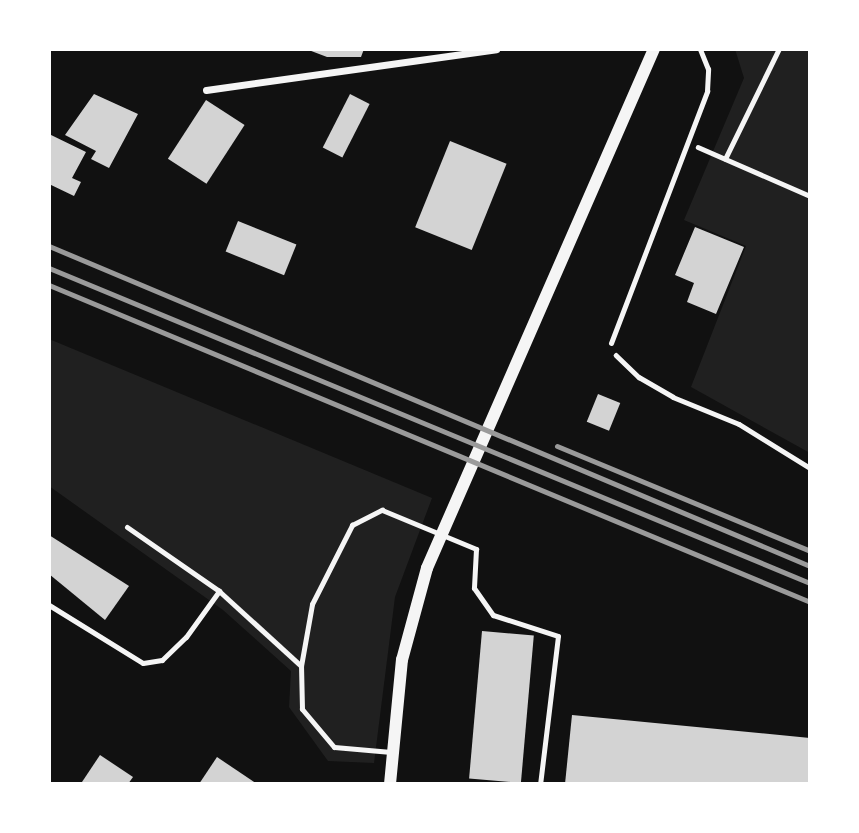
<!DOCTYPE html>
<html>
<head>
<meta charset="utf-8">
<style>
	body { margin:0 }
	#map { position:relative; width:859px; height:833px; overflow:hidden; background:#111; font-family:"Noto Serif",serif }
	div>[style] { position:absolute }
	.green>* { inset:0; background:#202020 }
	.building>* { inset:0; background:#d3d3d3; transform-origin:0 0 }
	.path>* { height:4.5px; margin:-2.25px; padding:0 2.25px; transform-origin:2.25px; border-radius:2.25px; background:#f5f5f5 }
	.service>* { height:5px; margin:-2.5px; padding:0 2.5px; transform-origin:2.5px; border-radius:2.5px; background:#f5f5f5 }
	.minor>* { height:7px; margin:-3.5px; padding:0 3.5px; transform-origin:3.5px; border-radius:3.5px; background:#f5f5f5 }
	.tertiary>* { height:12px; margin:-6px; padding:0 6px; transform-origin:6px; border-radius:6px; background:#f5f5f5 }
	.rail>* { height:5px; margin:-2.5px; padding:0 2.5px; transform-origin:2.5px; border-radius:2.5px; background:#9a9a9a }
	span { translate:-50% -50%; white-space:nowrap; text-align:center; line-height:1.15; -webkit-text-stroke:7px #fff; paint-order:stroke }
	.frame { position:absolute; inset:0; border:51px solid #fff; pointer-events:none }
</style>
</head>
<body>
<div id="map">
	<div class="green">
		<i style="clip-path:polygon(735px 49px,810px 49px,810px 453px,691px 387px,746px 246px,684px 220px,744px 78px)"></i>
		<i style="clip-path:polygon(49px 339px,432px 498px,395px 597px,374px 763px,328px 761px,289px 707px,291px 671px,223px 610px,49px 486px)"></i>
	</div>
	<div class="building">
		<i style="clip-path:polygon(306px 49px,364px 49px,361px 57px,327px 57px)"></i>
		<i style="clip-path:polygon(94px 94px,138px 114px,109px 168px,91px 159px,96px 151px,65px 135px)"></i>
		<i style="left:350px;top:94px;width:22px;height:60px;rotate:27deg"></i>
		<i style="left:206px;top:100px;width:46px;height:70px;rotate:33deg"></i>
		<i style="clip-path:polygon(49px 134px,86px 152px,72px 178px,81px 182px,74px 196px,49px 184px)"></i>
		<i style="left:450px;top:141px;width:61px;height:93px;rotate:22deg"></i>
		<i style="left:238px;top:221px;width:63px;height:33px;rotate:22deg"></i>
		<i style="clip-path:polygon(695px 227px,744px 247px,716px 314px,687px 302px,694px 283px,675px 275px)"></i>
		<i style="left:598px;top:394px;width:24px;height:30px;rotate:22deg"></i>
		<i style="clip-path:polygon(49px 535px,129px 586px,105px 620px,49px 574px)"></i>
		<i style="left:482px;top:631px;width:52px;height:148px;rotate:5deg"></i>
		<i style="clip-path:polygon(572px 715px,810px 738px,810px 784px,565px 784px)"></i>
		<i style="clip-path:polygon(100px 755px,133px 777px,128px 784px,82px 782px)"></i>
		<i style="clip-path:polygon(217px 757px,257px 784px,199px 784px)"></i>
	</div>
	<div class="path">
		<i style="left:698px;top:147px;width:122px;rotate:23.6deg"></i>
		<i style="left:725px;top:159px;width:123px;rotate:-63.9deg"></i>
		<i style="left:616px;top:355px;width:32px;rotate:44deg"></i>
		<i style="left:639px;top:377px;width:39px;rotate:30deg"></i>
		<i style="left:673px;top:397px;width:71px;rotate:22.2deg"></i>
		<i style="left:739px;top:424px;width:84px;rotate:31.8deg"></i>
	</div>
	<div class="service">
		<i style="left:611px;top:343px;width:270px;rotate:-69.1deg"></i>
		<i style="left:707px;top:91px;width:22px;rotate:-87deg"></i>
		<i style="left:708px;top:69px;width:22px;rotate:-112deg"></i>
		<i style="left:127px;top:527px;width:112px;rotate:34.8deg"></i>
		<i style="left:219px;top:591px;width:111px;rotate:42.4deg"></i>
		<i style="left:49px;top:605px;width:110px;rotate:31.7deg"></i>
		<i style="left:143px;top:663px;width:19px;rotate:-9deg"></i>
		<i style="left:162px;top:660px;width:33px;rotate:-44deg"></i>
		<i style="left:186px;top:637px;width:57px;rotate:-54.3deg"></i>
		<i style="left:391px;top:752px;width:57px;rotate:-175deg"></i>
		<i style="left:334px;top:747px;width:50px;rotate:-130.1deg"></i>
		<i style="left:302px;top:709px;width:43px;rotate:-91.3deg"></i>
		<i style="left:301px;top:666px;width:63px;rotate:-79.9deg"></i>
		<i style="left:312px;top:604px;width:89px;rotate:-63.1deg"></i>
		<i style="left:352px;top:525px;width:34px;rotate:-27deg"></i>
		<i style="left:382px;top:510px;width:102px;rotate:22.5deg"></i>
		<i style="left:476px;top:549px;width:39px;rotate:93deg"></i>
		<i style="left:474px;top:588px;width:33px;rotate:55deg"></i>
		<i style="left:493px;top:615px;width:68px;rotate:17.9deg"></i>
		<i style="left:558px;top:636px;width:149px;rotate:96.9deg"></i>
	</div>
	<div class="minor">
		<i style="left:206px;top:90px;width:293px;rotate:-8deg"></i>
	</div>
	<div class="tertiary">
		<i style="left:390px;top:784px;width:125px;rotate:-84.5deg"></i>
		<i style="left:402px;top:660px;width:95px;rotate:-74.8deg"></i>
		<i style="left:427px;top:568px;width:566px;rotate:-66.38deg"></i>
	</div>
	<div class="rail">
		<i style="left:49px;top:246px;width:826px;rotate:22.81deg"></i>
		<i style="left:49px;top:268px;width:824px;rotate:22.49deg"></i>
		<i style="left:49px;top:285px;width:824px;rotate:22.61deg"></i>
		<i style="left:557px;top:446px;width:274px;rotate:22.5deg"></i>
	</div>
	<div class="frame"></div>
</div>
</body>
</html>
